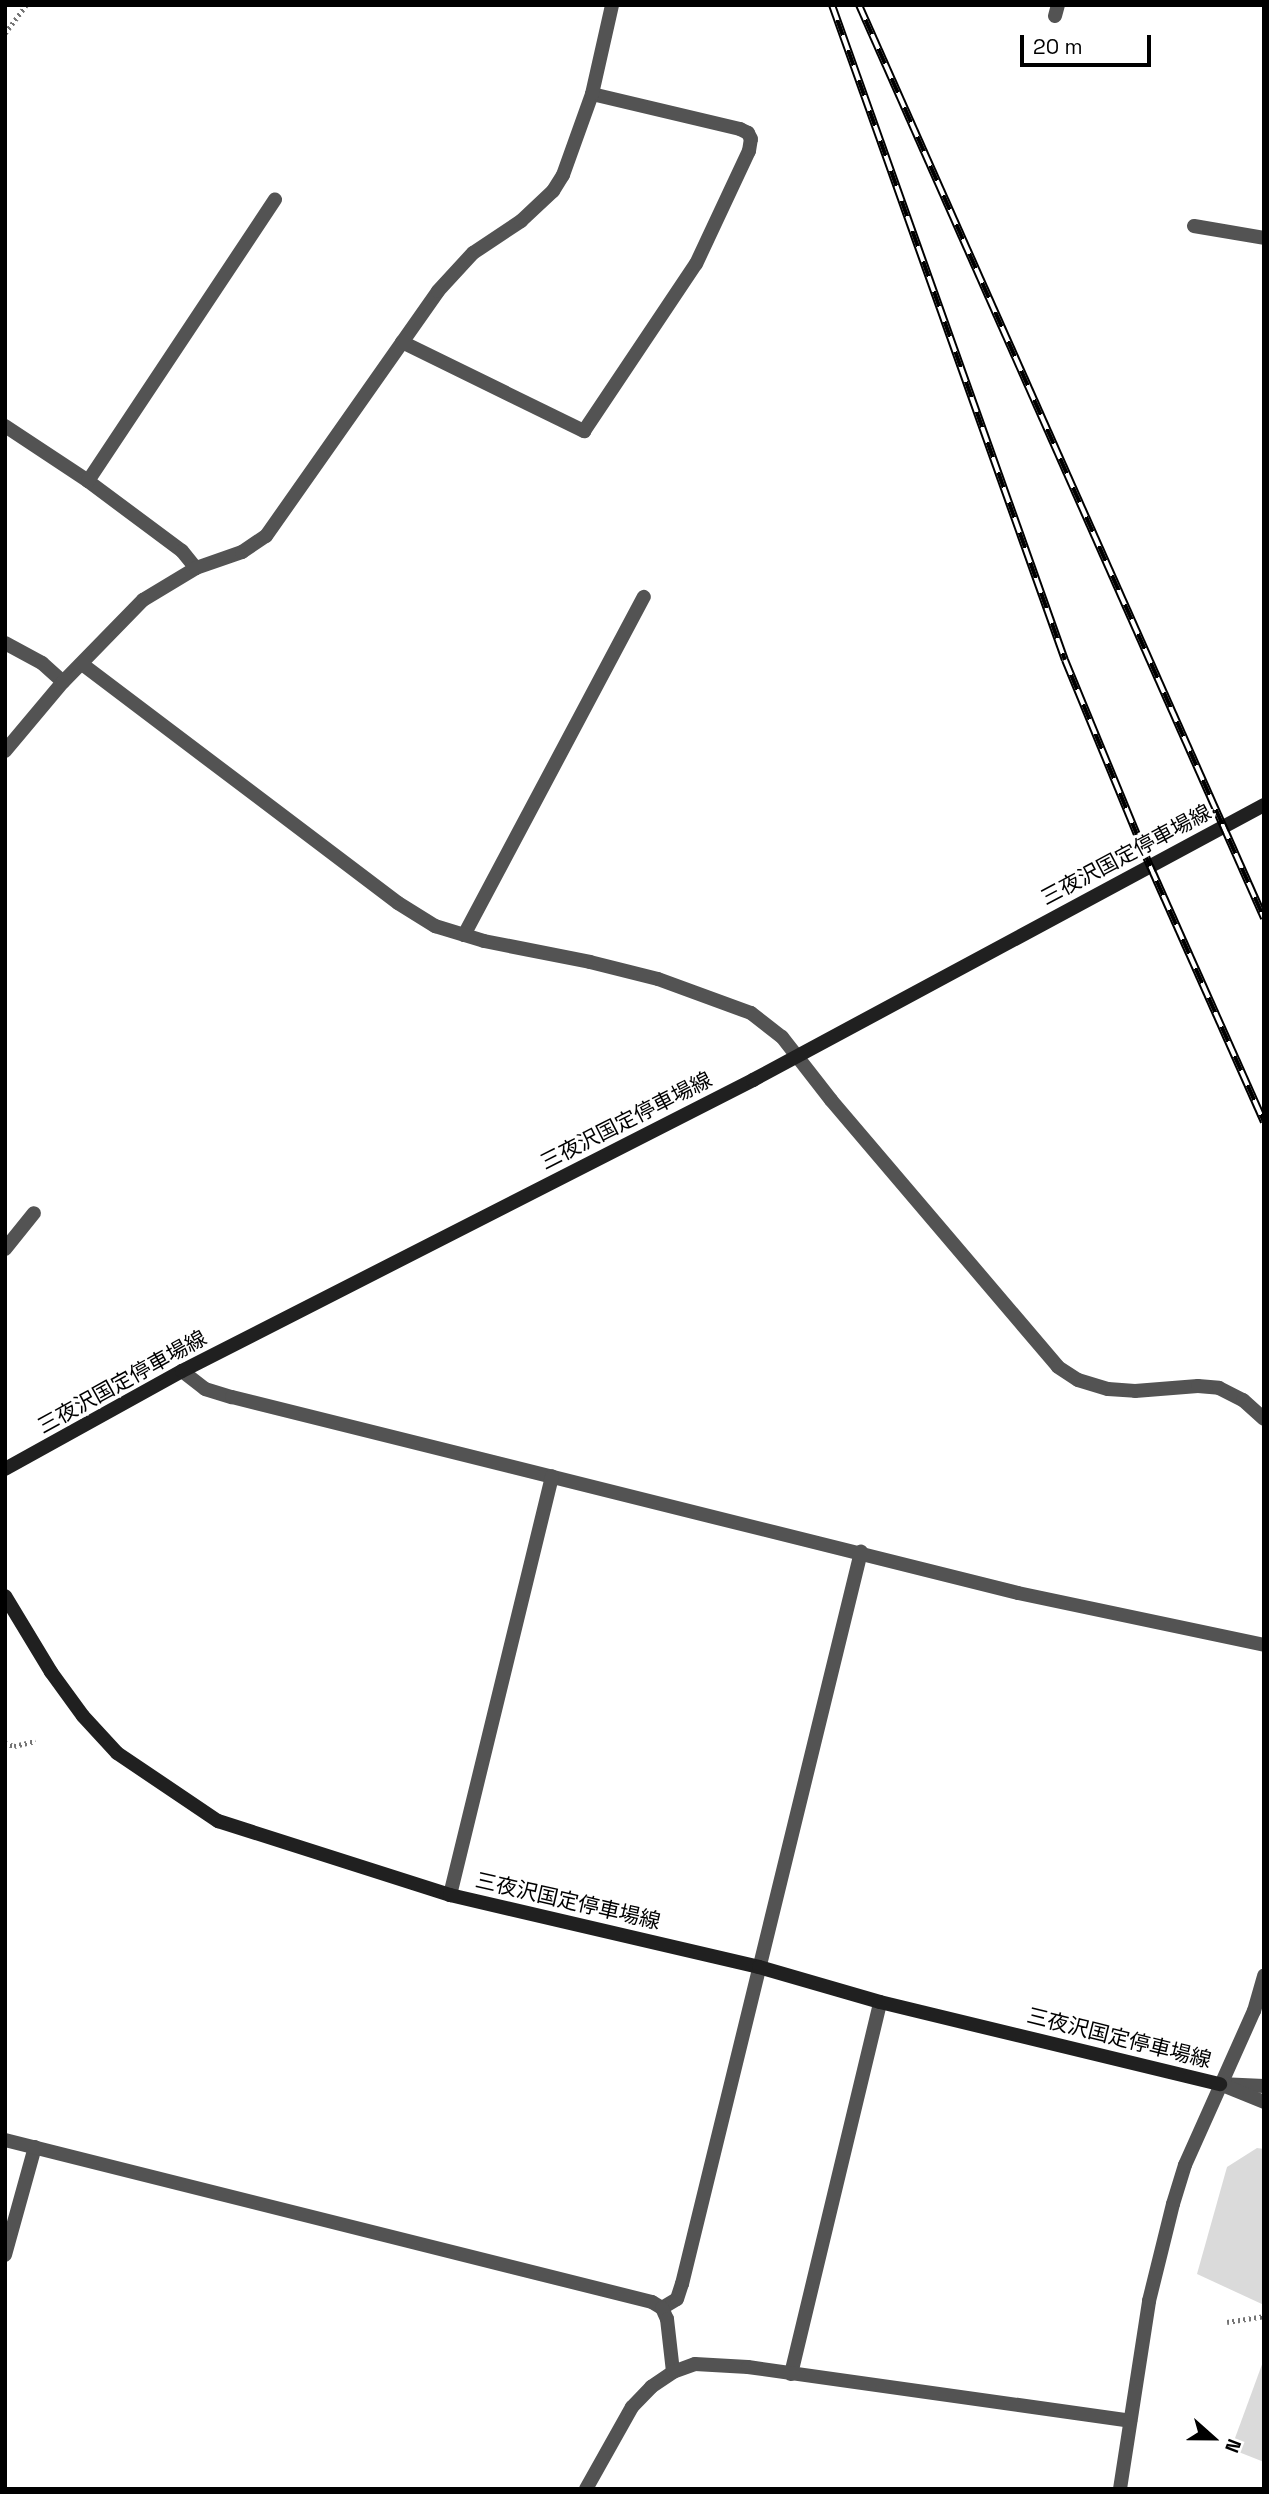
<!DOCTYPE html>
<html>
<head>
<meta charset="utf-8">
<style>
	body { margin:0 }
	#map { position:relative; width:1269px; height:2494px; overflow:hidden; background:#fff; font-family:"Space Grotesk","Noto Sans JP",sans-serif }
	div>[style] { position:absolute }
	.green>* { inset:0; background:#dadada }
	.path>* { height:4.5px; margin-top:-2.25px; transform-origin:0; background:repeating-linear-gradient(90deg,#757575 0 2px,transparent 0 5.5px) }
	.service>* { height:14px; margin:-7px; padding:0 7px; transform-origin:7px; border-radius:7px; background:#535353 }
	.minor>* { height:14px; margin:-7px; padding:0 7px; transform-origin:7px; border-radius:7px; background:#535353 }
	.tertiary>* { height:14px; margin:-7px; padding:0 7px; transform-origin:7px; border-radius:7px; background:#535353 }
	.secondary>* { height:14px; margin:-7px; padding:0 7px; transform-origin:7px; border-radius:7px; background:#202020 }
	.rail>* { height:8px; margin-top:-4px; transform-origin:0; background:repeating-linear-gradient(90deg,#fff 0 16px,#000 0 32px); box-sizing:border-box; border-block:2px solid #000 }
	span { translate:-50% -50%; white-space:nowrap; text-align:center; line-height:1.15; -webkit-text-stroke:6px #fff; paint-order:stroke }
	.street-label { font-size:21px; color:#000 }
	.frame { position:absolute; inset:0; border:7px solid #000; pointer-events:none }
	.north { position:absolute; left:1178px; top:2403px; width:70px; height:70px; -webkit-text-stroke:5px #fff; paint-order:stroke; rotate:111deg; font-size:19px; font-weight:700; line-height:28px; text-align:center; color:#000 }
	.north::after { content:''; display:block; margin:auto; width:24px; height:32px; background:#000; clip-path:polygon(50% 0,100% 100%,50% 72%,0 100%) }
	.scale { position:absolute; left:1020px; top:35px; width:131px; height:32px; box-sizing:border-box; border:4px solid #000; border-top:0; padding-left:9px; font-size:21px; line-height:24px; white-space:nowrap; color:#000; -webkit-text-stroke:5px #fff; paint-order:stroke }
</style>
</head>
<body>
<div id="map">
	<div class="green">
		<i style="clip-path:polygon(1257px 2148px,1264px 2149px,1264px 2305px,1197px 2274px,1227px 2167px)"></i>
		<i style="clip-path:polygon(1264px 2359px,1264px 2462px,1231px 2449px)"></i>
	</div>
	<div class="path">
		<i style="left:5px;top:33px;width:35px;rotate:-53deg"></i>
		<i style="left:5px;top:1743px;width:9px;rotate:18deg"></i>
		<i style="left:14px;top:1746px;width:22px;rotate:-13deg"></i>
		<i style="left:1227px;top:2322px;width:37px;rotate:-9deg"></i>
	</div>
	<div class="service">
		<i style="left:1055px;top:16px;width:11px;rotate:-75deg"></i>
		<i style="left:1194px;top:226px;width:71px;rotate:9.7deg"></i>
		<i style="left:402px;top:342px;width:203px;rotate:26.1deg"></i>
		<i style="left:584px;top:431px;width:201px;rotate:-56.2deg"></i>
		<i style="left:696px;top:264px;width:125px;rotate:-64.9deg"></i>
		<i style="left:749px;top:151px;width:12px;rotate:-81deg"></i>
		<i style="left:751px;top:139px;width:7px;rotate:-117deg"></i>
		<i style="left:748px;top:133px;width:9px;rotate:-153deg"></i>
		<i style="left:740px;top:129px;width:152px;rotate:-166.7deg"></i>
		<i style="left:5px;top:426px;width:100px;rotate:33.5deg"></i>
		<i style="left:88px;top:481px;width:117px;rotate:36.7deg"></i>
		<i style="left:182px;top:551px;width:22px;rotate:51deg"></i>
		<i style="left:88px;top:481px;width:338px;rotate:-56.4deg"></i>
		<i style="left:464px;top:935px;width:383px;rotate:-62deg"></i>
		<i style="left:5px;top:1249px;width:46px;rotate:-51.1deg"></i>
		<i style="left:5px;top:2255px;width:112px;rotate:-74.5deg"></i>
		<i style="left:662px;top:2308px;width:17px;rotate:-31deg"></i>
		<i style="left:677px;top:2299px;width:16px;rotate:-72deg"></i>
		<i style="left:682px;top:2284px;width:754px;rotate:-76.26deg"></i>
	</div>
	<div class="minor">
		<i style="left:5px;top:643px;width:42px;rotate:28.4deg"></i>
		<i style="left:42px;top:663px;width:28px;rotate:42deg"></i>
		<i style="left:82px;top:664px;width:396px;rotate:37.1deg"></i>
		<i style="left:398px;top:903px;width:44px;rotate:31.9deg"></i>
		<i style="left:435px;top:926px;width:51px;rotate:17deg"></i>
		<i style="left:484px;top:941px;width:108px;rotate:11.2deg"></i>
		<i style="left:590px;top:962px;width:70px;rotate:14deg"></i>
		<i style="left:658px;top:979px;width:99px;rotate:20.1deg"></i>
		<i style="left:751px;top:1013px;width:39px;rotate:38deg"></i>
		<i style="left:782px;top:1037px;width:80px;rotate:52.1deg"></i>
		<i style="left:831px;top:1100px;width:350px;rotate:49.6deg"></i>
		<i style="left:1058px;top:1367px;width:24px;rotate:33deg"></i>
		<i style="left:1078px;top:1380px;width:31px;rotate:17deg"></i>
		<i style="left:1108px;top:1389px;width:27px;rotate:4deg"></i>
		<i style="left:1135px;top:1391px;width:63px;rotate:-4.5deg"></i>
		<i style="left:1198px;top:1386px;width:21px;rotate:5deg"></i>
		<i style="left:1219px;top:1388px;width:27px;rotate:27deg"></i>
		<i style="left:1243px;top:1400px;width:28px;rotate:42deg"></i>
		<i style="left:5px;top:751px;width:90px;rotate:-50deg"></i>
		<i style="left:63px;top:682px;width:115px;rotate:-45.7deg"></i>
		<i style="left:143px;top:600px;width:62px;rotate:-31.1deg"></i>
		<i style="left:196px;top:568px;width:49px;rotate:-19.2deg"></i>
		<i style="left:242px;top:552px;width:29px;rotate:-34deg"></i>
		<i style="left:266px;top:536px;width:299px;rotate:-54.9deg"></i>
		<i style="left:438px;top:291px;width:52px;rotate:-47.4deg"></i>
		<i style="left:473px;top:253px;width:58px;rotate:-33.7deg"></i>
		<i style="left:521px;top:221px;width:44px;rotate:-43.2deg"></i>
		<i style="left:553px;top:191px;width:19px;rotate:-58deg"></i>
		<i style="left:563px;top:175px;width:86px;rotate:-70.3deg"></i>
		<i style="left:592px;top:94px;width:91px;rotate:-77.3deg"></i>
		<i style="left:182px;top:1371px;width:29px;rotate:38deg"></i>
		<i style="left:205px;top:1389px;width:28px;rotate:17deg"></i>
		<i style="left:232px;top:1397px;width:810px;rotate:14deg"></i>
		<i style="left:1018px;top:1593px;width:251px;rotate:11.9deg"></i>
		<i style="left:450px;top:1895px;width:431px;rotate:-76.3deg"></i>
		<i style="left:5px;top:2140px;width:667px;rotate:14.06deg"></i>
		<i style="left:652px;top:2302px;width:12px;rotate:31deg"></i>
		<i style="left:662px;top:2308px;width:12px;rotate:66deg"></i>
		<i style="left:667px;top:2319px;width:53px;rotate:83.5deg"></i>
		<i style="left:791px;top:2374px;width:382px;rotate:-76.5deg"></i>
		<i style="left:586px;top:2489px;width:94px;rotate:-60.7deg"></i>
		<i style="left:632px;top:2407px;width:28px;rotate:-46deg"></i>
		<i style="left:651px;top:2387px;width:27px;rotate:-34deg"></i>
		<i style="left:673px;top:2372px;width:23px;rotate:-20deg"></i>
		<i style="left:695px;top:2364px;width:53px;rotate:3.2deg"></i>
		<i style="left:748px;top:2367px;width:386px;rotate:8deg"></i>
		<i style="left:1120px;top:2489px;width:190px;rotate:-81.2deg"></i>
		<i style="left:1149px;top:2301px;width:100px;rotate:-76.1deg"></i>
		<i style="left:1173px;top:2204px;width:41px;rotate:-72.9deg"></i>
		<i style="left:1185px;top:2165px;width:169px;rotate:-65.9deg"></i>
		<i style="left:1254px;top:2011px;width:37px;rotate:-74deg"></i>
	</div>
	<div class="tertiary">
		<i style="left:1264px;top:2086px;width:44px;rotate:-177.4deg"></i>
		<i style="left:1220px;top:2084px;width:48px;rotate:22.2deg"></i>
	</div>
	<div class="secondary">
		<i style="left:5px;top:1469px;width:202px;rotate:-29deg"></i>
		<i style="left:182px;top:1371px;width:641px;rotate:-27deg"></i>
		<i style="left:753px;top:1080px;width:580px;rotate:-28.29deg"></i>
		<i style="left:5px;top:1596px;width:89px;rotate:58.8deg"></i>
		<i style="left:51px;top:1672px;width:54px;rotate:54deg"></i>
		<i style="left:83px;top:1716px;width:50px;rotate:47.4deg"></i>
		<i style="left:117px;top:1753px;width:122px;rotate:34deg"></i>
		<i style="left:218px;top:1821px;width:244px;rotate:17.7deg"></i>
		<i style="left:450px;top:1895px;width:317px;rotate:13.1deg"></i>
		<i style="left:759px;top:1967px;width:126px;rotate:16.1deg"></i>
		<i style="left:880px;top:2002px;width:350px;rotate:13.6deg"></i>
	</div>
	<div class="rail">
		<i style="left:832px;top:5px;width:695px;rotate:70.42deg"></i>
		<i style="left:1065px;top:660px;width:223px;rotate:67.6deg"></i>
		<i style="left:1150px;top:866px;width:280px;rotate:66deg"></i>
		<i style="left:859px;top:5px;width:999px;rotate:66.08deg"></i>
	</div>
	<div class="street-label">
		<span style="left:1126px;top:855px;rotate:-28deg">三夜沢国定停車場線</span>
		<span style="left:626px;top:1121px;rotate:-27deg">三夜沢国定停車場線</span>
		<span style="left:122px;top:1382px;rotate:-29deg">三夜沢国定停車場線</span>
		<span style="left:568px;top:1901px;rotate:13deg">三夜沢国定停車場線</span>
		<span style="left:1119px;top:2038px;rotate:14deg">三夜沢国定停車場線</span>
	</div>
	<div class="frame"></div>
	<div class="north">N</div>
	<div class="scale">20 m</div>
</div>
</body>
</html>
